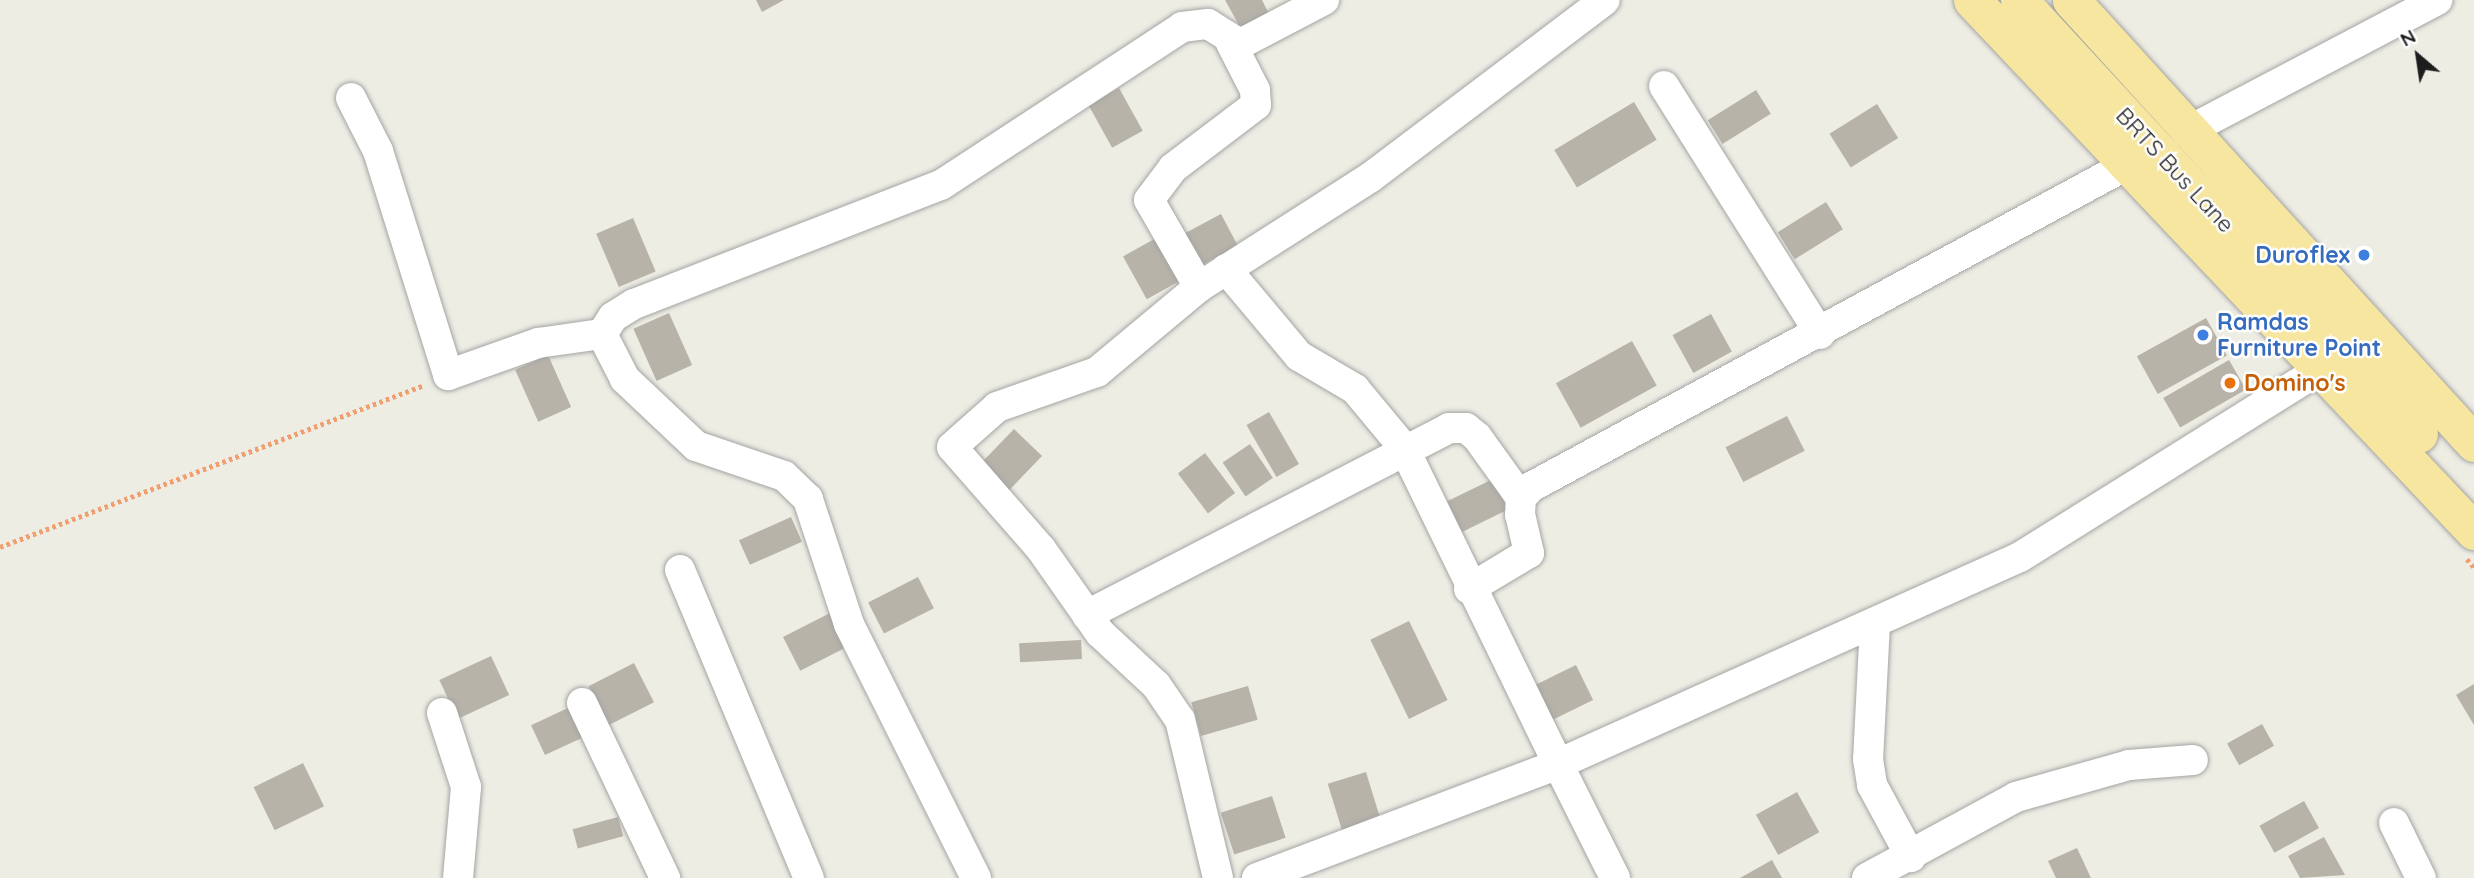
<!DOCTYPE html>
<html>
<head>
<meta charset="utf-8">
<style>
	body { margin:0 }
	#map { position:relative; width:2474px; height:878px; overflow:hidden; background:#eeede4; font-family:Quicksand,sans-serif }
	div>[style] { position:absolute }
	.building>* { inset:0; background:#b7b3a9; transform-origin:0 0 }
	.path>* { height:4.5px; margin-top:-2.25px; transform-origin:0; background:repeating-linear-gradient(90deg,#f19e71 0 3.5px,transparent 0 7px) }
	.roads { filter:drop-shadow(0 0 2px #a4a4a4) drop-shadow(0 0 2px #a4a4a4) }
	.minor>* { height:30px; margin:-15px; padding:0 15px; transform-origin:15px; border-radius:15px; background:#fff }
	.major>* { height:37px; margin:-18.5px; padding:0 18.5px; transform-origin:18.5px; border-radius:18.5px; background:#f6e6a0 }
	.dots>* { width:19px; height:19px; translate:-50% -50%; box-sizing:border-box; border:4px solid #fff; border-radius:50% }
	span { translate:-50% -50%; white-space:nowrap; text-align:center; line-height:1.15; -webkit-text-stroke:5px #fff; paint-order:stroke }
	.street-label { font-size:23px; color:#1d1d1d }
	.shop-label { font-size:23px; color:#366cbe; font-weight:700 }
	.right { translate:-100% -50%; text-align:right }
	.left { translate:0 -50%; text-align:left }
	.food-label { font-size:23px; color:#c56008; font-weight:700 }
	.north { position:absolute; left:2383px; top:21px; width:70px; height:70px; -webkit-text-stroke:5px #fff; paint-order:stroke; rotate:331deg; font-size:19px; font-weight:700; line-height:28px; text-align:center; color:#1d1d1d }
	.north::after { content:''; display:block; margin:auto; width:24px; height:32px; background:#1d1d1d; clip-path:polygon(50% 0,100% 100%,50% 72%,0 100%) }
</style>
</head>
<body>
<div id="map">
	<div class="building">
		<i style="clip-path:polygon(756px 0,784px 0,762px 12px)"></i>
		<i style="clip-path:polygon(1225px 0,1262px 0,1269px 14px,1241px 29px)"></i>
		<i style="left:1119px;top:88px;width:49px;height:35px;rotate:61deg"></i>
		<i style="left:1756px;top:90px;width:28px;height:57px;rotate:58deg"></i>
		<i style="left:1634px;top:102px;width:44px;height:93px;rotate:59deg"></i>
		<i style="left:1877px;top:104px;width:40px;height:56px;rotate:58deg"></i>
		<i style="left:1826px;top:202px;width:32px;height:57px;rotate:58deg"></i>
		<i style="left:1221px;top:214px;width:36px;height:43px;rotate:62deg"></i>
		<i style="left:633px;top:218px;width:58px;height:40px;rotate:67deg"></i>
		<i style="left:1158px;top:237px;width:49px;height:40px;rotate:61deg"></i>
		<i style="left:669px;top:313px;width:57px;height:39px;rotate:66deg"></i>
		<i style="left:1711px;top:314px;width:43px;height:44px;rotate:61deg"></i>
		<i style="left:2206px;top:318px;width:43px;height:79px;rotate:61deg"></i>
		<i style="left:1632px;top:341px;width:51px;height:87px;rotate:61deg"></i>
		<i style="left:548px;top:355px;width:57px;height:36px;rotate:66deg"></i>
		<i style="left:2229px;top:360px;width:34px;height:76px;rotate:60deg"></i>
		<i style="left:1269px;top:412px;width:60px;height:26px;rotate:60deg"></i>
		<i style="left:1787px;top:416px;width:39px;height:69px;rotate:63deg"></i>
		<i style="left:1014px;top:429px;width:39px;height:50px;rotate:44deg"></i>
		<i style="left:1250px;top:444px;width:41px;height:33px;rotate:56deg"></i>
		<i style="left:1205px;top:453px;width:50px;height:34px;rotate:53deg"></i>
		<i style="left:1493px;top:479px;width:34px;height:51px;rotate:64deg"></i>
		<i style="left:791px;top:517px;width:27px;height:57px;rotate:66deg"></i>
		<i style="left:918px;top:577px;width:35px;height:56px;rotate:63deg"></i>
		<i style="left:832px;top:612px;width:38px;height:55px;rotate:63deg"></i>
		<i style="left:1409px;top:621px;width:88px;height:43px;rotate:64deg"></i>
		<i style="left:1081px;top:640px;width:19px;height:62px;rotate:87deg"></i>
		<i style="left:491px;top:656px;width:43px;height:57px;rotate:65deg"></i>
		<i style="left:634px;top:663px;width:44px;height:51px;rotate:63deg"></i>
		<i style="left:1576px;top:665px;width:39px;height:50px;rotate:64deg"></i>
		<i style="clip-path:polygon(2474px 684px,2474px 725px,2456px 695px)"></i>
		<i style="left:1248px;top:686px;width:35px;height:59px;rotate:74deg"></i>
		<i style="left:570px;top:707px;width:33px;height:43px;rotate:65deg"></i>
		<i style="left:2262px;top:724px;width:25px;height:40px;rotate:61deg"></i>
		<i style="left:303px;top:763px;width:48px;height:55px;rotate:64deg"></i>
		<i style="left:1366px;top:772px;width:49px;height:40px;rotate:73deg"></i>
		<i style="left:1797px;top:792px;width:46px;height:47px;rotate:61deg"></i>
		<i style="left:1272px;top:796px;width:44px;height:54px;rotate:72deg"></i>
		<i style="left:2304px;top:801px;width:31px;height:51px;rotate:61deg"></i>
		<i style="left:618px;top:817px;width:20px;height:47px;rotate:75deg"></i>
		<i style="clip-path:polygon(2324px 837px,2345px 875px,2300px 878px,2288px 856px)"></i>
		<i style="clip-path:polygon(2077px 848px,2091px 878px,2056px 878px,2048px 861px)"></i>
		<i style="clip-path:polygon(1772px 860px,1782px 878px,1740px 878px)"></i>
	</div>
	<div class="path">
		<i style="left:0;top:547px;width:454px;rotate:-20.9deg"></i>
		<i style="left:2467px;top:559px;width:11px;rotate:49deg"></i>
	</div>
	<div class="roads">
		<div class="minor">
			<i style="left:1664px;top:86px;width:293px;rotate:57.8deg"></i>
			<i style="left:351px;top:98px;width:59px;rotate:63deg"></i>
			<i style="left:378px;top:151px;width:235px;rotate:72.6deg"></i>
			<i style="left:448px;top:375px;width:96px;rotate:-19.6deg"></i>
			<i style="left:538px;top:343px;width:65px;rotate:-8deg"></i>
			<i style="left:2186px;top:132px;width:284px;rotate:-27.7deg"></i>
			<i style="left:1226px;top:269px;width:114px;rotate:50deg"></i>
			<i style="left:1299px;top:356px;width:65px;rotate:30.5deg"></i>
			<i style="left:1355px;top:389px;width:77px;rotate:50.3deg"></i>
			<i style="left:1404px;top:448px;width:352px;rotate:64deg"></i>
			<i style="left:1558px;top:764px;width:506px;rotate:-24.13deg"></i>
			<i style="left:2020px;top:557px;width:356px;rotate:-32deg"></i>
			<i style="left:1199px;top:287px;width:100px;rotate:-119.9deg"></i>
			<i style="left:1149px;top:200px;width:40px;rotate:-53deg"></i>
			<i style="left:1173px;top:168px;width:104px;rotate:-37.2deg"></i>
			<i style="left:1256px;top:105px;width:15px;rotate:-94deg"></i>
			<i style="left:1255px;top:90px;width:53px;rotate:-117.1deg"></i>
			<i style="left:680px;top:570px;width:334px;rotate:67.3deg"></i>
			<i style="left:1469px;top:589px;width:70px;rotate:-31deg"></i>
			<i style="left:1529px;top:553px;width:39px;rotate:-103deg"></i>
			<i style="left:1520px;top:515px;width:17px;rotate:-87deg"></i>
			<i style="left:1521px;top:498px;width:15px;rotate:-48deg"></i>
			<i style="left:1531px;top:487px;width:675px;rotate:-28.39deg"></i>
			<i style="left:1087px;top:615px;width:407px;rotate:-27.3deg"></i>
			<i style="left:1449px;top:428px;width:17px"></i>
			<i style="left:1466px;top:428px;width:14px;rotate:39deg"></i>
			<i style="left:1477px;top:437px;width:75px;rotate:54.2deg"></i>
			<i style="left:1875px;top:623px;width:136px;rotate:92.9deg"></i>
			<i style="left:1868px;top:759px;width:26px;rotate:81deg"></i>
			<i style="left:1872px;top:785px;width:82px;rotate:61.6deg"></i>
			<i style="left:582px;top:703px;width:194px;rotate:64.6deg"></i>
			<i style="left:442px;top:713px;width:78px;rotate:72deg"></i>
			<i style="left:466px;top:787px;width:91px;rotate:95deg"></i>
			<i style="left:2394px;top:823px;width:61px;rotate:63.9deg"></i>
			<i style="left:976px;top:878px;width:284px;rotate:-116.6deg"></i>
			<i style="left:849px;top:624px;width:132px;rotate:-108.2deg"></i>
			<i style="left:808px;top:499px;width:33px;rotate:-136deg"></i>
			<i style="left:784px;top:476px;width:93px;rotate:-161.2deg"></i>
			<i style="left:696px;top:446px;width:98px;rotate:-136.7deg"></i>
			<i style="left:625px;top:379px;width:51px;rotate:-117.1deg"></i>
			<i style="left:602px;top:334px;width:20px;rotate:-57deg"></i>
			<i style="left:613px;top:317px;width:25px;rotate:-32deg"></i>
			<i style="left:634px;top:304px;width:329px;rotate:-21.2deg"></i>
			<i style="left:941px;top:185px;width:288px;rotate:-33.2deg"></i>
			<i style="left:1182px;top:27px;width:26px;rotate:-7deg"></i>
			<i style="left:1208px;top:24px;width:38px;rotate:32deg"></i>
			<i style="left:1240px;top:44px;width:95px;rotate:-27.6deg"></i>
			<i style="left:1218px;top:878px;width:163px;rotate:-103.5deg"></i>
			<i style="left:1180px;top:720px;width:42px;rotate:-124.4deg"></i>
			<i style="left:1156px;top:685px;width:76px;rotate:-137.1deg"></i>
			<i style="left:1100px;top:633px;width:103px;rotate:-125.1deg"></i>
			<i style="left:1041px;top:549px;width:135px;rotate:-131.1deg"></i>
			<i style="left:952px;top:447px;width:60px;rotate:-41.6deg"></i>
			<i style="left:997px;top:407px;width:106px;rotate:-19.3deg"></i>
			<i style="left:1097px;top:372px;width:133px;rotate:-39.8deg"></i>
			<i style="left:1199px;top:287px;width:204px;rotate:-32.6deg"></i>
			<i style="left:1371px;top:177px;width:293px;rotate:-37.1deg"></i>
			<i style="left:1257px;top:878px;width:322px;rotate:-20.7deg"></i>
			<i style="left:1558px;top:764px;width:127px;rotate:63.4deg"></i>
			<i style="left:1867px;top:878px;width:170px;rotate:-28.5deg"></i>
			<i style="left:2016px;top:797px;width:117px;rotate:-15.8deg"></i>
			<i style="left:2129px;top:765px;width:64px;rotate:-4.5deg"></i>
		</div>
		<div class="major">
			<i style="left:1972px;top:0;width:731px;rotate:46.61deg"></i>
			<i style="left:2019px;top:0;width:590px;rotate:47.33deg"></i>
			<i style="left:2071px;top:0;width:599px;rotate:47.71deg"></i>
		</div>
	</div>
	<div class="dots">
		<i style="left:2364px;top:255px;background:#3f7fe0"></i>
		<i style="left:2203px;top:335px;background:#3f7fe0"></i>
		<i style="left:2230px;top:383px;background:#e8710a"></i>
	</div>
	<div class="street-label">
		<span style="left:2175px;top:170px;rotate:47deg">BRTS Bus Lane</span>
	</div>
	<div class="shop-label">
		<span class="right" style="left:2350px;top:255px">Duroflex</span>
		<span class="left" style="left:2217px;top:335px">Ramdas<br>Furniture Point</span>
	</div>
	<div class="food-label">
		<span class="left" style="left:2244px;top:383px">Domino's</span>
	</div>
	<div class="north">N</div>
</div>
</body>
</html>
